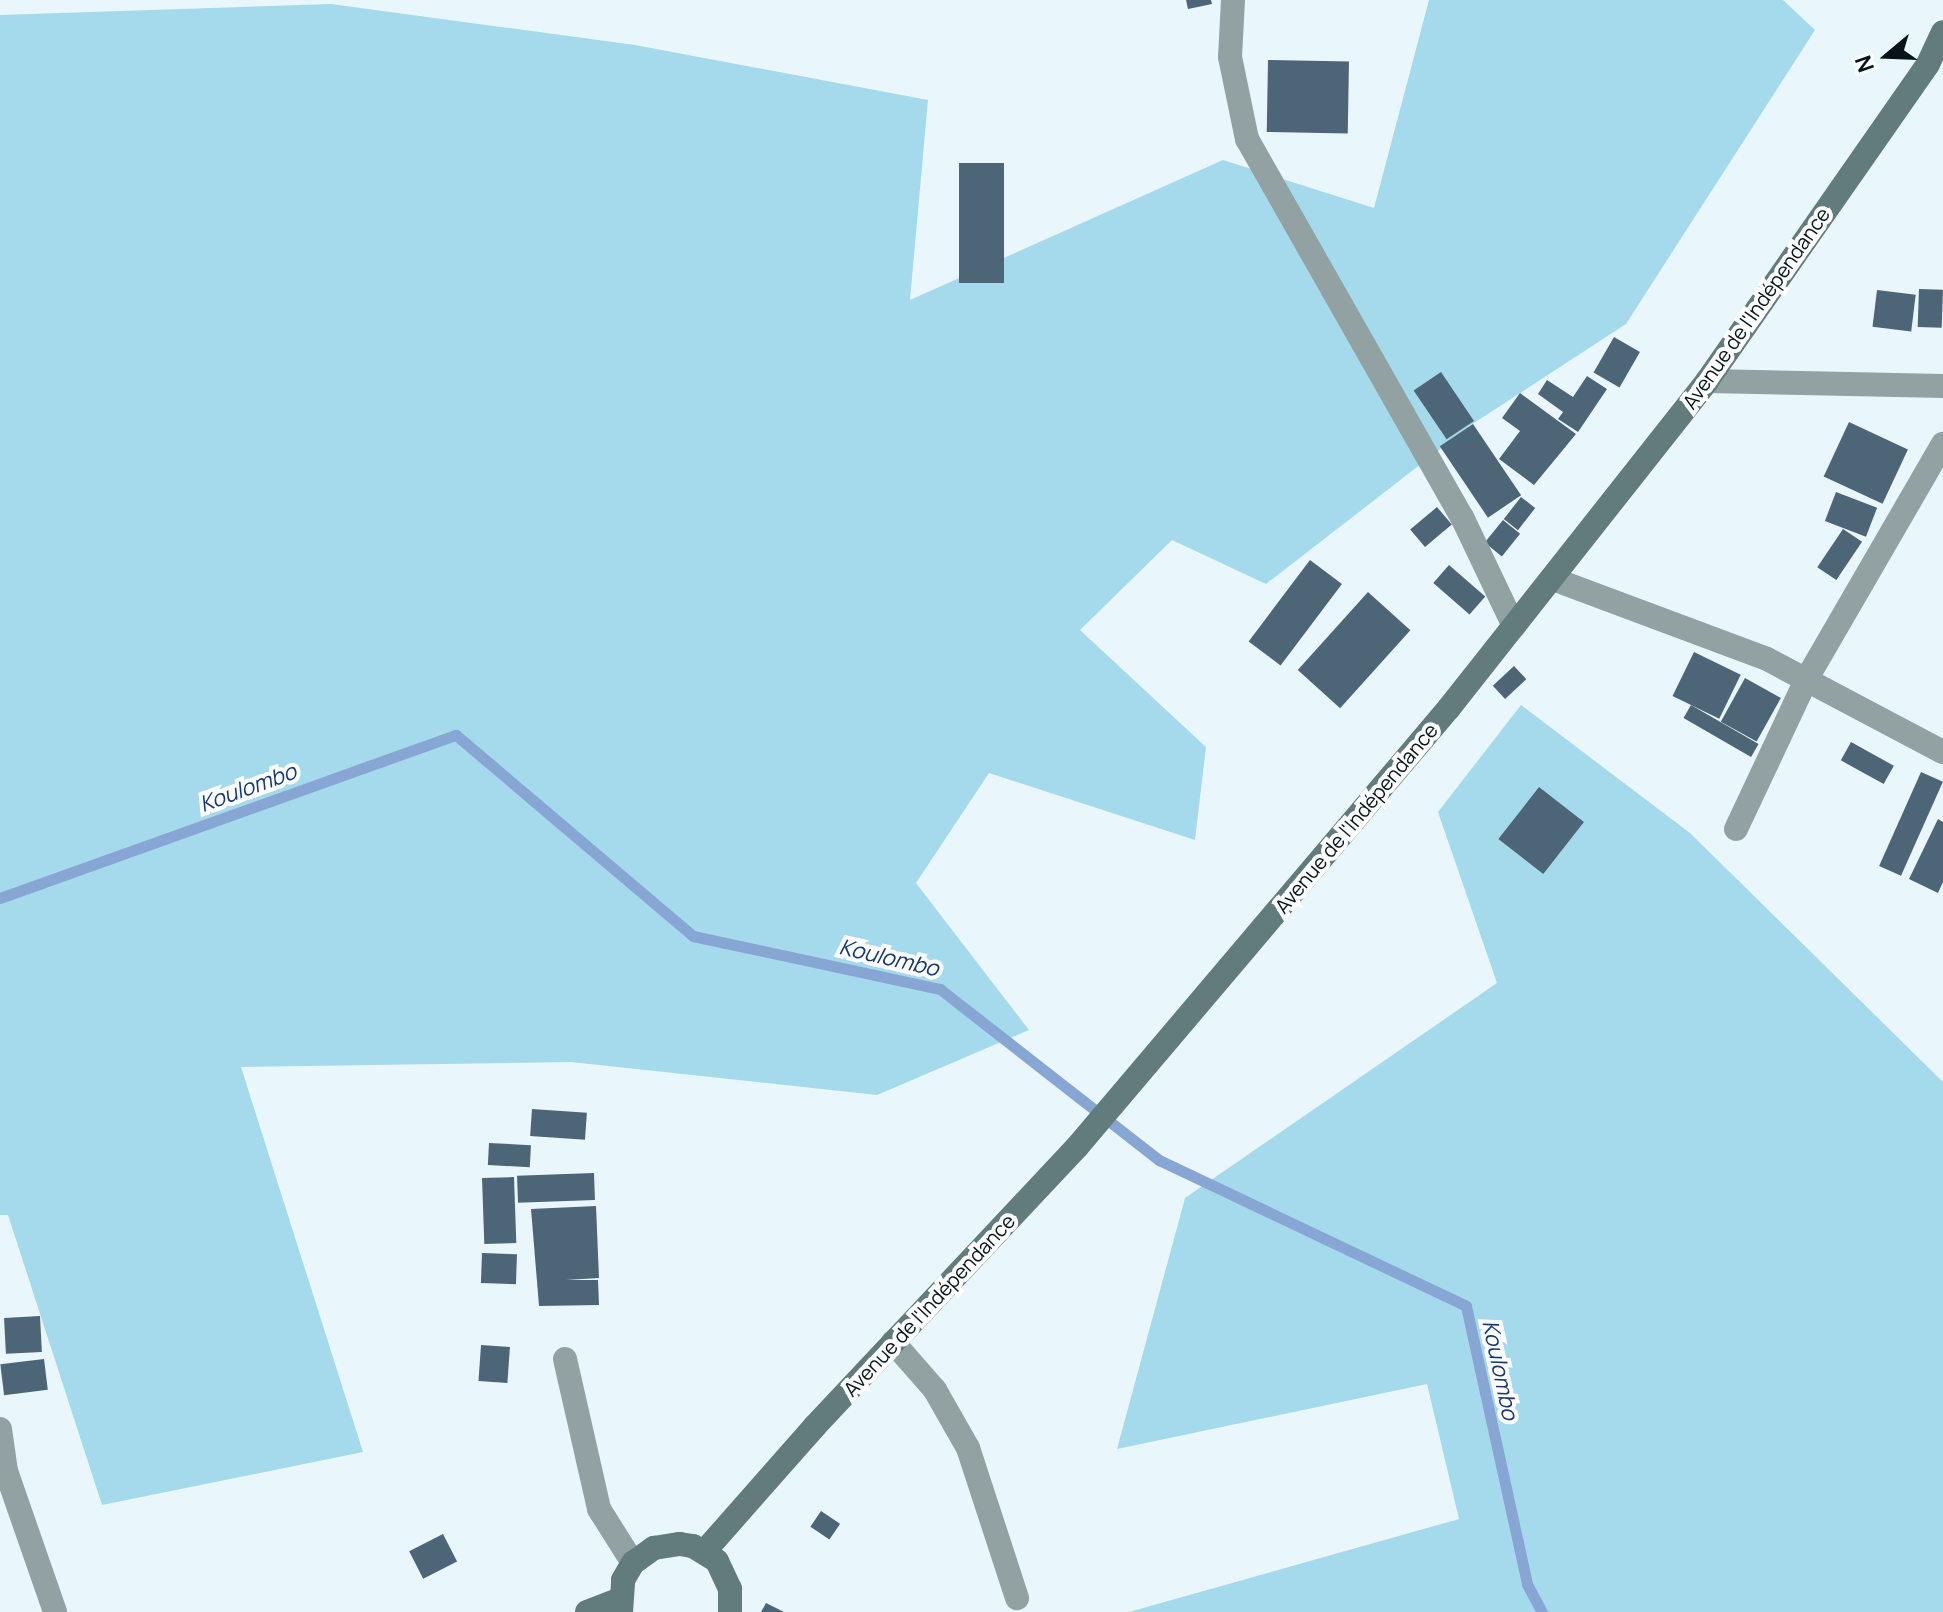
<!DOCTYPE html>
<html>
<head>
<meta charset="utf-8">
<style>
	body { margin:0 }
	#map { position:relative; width:1943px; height:1612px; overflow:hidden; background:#e9f7fc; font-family:Manrope,sans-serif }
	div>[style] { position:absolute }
	.green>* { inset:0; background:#a4daeb }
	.stream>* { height:11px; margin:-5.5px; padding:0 5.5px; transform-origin:5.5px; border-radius:5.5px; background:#87a6d4 }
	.building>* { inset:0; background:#4c6678; transform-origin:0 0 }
	.street>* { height:24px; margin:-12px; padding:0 12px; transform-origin:12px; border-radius:12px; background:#92a2a3 }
	.secondary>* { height:24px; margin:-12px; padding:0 12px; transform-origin:12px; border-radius:12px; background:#627b7c }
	span { translate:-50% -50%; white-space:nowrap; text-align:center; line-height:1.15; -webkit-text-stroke:8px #fff; paint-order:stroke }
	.street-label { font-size:20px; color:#061418 }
	.water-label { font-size:22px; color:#143972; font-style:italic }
	.north { position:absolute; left:1847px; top:16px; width:80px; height:80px; -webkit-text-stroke:6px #fff; paint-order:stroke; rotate:251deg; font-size:22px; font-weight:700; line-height:32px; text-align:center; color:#061418 }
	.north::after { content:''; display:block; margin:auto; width:28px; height:36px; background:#061418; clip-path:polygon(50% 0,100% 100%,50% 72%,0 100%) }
</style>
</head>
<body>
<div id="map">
	<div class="green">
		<i style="clip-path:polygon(1429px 0,1783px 0,1815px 30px,1626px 324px,1474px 423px,1266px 584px,1172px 540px,1080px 630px,1206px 747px,1195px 840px,989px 773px,916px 883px,1029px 1030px,877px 1095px,571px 1062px,241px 1067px,363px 1452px,102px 1505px,8px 1215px,0 1215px,0 15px,331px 4px,635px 45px,928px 100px,910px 300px,1223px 160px,1374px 208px)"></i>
		<i style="clip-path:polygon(1521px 705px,1690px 833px,1943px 1082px,1943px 1612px,1129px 1612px,1459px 1519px,1427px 1384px,1117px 1449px,1185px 1198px,1497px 983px,1438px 812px)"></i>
	</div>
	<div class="stream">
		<i style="left:0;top:898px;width:484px;rotate:-19.7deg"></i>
		<i style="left:456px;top:735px;width:311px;rotate:40.3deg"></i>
		<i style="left:693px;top:936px;width:253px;rotate:12.1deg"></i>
		<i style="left:940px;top:989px;width:278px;rotate:38deg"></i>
		<i style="left:1159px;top:1160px;width:340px;rotate:25.4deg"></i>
		<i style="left:1466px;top:1306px;width:285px;rotate:77.6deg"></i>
		<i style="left:1527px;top:1584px;width:32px;rotate:62deg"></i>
	</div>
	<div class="building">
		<i style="clip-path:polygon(1186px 0,1211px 0,1212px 4px,1188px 9px)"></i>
		<i style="left:1268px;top:60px;width:81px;height:72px;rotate:1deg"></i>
		<i style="left:959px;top:163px;width:45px;height:120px"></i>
		<i style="left:1919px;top:289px;width:24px;height:38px;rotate:2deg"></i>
		<i style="left:1877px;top:290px;width:39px;height:37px;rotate:7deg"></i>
		<i style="left:1614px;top:337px;width:30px;height:41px;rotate:30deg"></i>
		<i style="left:1441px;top:372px;width:59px;height:33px;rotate:56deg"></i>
		<i style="clip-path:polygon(1587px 376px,1607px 389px,1578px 432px,1558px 419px,1563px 412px,1538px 394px,1547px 380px,1573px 397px)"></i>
		<i style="clip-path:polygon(1520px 393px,1576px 434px,1534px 485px,1499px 459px,1520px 431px,1502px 418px)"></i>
		<i style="left:1849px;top:422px;width:65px;height:60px;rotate:25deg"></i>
		<i style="left:1473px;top:424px;width:86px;height:40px;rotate:56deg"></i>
		<i style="left:1836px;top:492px;width:44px;height:31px;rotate:21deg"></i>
		<i style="left:1521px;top:497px;width:18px;height:28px;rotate:38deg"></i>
		<i style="left:1437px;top:507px;width:23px;height:35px;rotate:50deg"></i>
		<i style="left:1503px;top:520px;width:22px;height:29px;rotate:39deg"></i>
		<i style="left:1843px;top:529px;width:23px;height:46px;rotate:34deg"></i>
		<i style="left:1310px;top:560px;width:40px;height:102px;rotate:37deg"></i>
		<i style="left:1449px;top:565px;width:48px;height:24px;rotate:41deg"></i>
		<i style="left:1368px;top:592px;width:57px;height:105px;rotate:42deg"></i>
		<i style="left:1694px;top:652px;width:52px;height:49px;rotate:26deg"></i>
		<i style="left:1514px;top:666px;width:18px;height:29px;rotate:47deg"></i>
		<i style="left:1745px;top:678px;width:41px;height:50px;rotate:29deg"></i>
		<i style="left:1691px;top:705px;width:78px;height:15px;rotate:30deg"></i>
		<i style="left:1851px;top:742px;width:49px;height:21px;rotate:29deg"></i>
		<i style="left:1921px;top:772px;width:24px;height:103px;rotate:24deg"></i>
		<i style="left:1539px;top:787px;width:57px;height:66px;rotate:38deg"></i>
		<i style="clip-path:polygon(1938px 819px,1943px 822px,1943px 882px,1938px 893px,1909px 879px)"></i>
		<i style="left:532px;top:1109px;width:55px;height:27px;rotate:4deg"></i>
		<i style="left:489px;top:1143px;width:42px;height:22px;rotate:3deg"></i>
		<i style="left:594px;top:1173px;width:27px;height:77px;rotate:88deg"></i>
		<i style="left:514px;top:1177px;width:66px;height:32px;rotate:88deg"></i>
		<i style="clip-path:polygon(596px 1206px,599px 1278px,566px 1280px,598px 1280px,599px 1305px,539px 1306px,531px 1209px)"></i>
		<i style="left:482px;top:1253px;width:35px;height:30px;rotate:2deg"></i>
		<i style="left:40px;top:1316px;width:36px;height:36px;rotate:87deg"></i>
		<i style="left:481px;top:1345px;width:29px;height:36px;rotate:4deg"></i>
		<i style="left:44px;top:1359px;width:31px;height:44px;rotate:83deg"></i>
		<i style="left:821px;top:1511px;width:23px;height:19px;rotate:34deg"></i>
		<i style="left:443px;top:1534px;width:31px;height:38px;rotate:63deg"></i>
		<i style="clip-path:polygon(766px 1603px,784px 1612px,761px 1612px)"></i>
	</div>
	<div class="street">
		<i style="left:1233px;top:0;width:57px;rotate:93deg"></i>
		<i style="left:1230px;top:57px;width:84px;rotate:78.3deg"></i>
		<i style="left:1247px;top:139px;width:435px;rotate:60.4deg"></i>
		<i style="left:1462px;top:517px;width:121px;rotate:64.5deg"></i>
		<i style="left:1707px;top:381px;width:236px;rotate:1.2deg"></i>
		<i style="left:1553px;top:579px;width:228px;rotate:20.5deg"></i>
		<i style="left:1767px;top:659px;width:199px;rotate:27.9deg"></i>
		<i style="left:1736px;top:829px;width:165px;rotate:-64.8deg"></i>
		<i style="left:1806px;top:680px;width:273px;rotate:-59.9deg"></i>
		<i style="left:893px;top:1342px;width:64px;rotate:48.8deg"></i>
		<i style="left:935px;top:1390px;width:67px;rotate:60.4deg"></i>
		<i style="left:968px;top:1448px;width:158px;rotate:71.9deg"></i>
		<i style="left:565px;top:1359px;width:154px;rotate:77.2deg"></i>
		<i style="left:599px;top:1509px;width:64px;rotate:57.8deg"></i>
		<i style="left:0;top:1429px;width:42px;rotate:81.9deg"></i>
		<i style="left:6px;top:1471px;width:149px;rotate:70.8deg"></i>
	</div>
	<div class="secondary">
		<i style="left:704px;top:1552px;width:168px;rotate:-48.6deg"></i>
		<i style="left:815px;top:1426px;width:383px;rotate:-46.8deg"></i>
		<i style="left:1077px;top:1147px;width:575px;rotate:-49.72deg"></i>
		<i style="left:1449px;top:708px;width:417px;rotate:-51.7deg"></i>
		<i style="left:1707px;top:381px;width:386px;rotate:-55.1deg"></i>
		<i style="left:1928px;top:64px;width:35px;rotate:-65deg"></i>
		<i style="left:587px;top:1612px;width:34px;rotate:-21deg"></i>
		<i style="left:621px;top:1612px;width:32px;rotate:-86deg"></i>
		<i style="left:623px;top:1580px;width:20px;rotate:-60deg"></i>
		<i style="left:633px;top:1563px;width:26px;rotate:-36deg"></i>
		<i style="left:654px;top:1548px;width:26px;rotate:-9deg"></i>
		<i style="left:680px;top:1544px;width:13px;rotate:9deg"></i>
		<i style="left:693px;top:1546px;width:28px;rotate:32deg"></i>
		<i style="left:717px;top:1561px;width:31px;rotate:65deg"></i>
		<i style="left:730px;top:1589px;width:23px;rotate:90deg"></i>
	</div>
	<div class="street-label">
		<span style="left:1756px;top:308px;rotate:-55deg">Avenue de l'Indépendance</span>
		<span style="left:1356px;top:818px;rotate:-50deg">Avenue de l'Indépendance</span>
		<span style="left:929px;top:1305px;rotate:-47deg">Avenue de l'Indépendance</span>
	</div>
	<div class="water-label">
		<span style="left:248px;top:788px;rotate:-20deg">Koulombo</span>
		<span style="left:889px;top:958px;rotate:13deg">Koulombo</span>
		<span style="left:1500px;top:1370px;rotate:78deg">Koulombo</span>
	</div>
	<div class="north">N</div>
</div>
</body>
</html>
